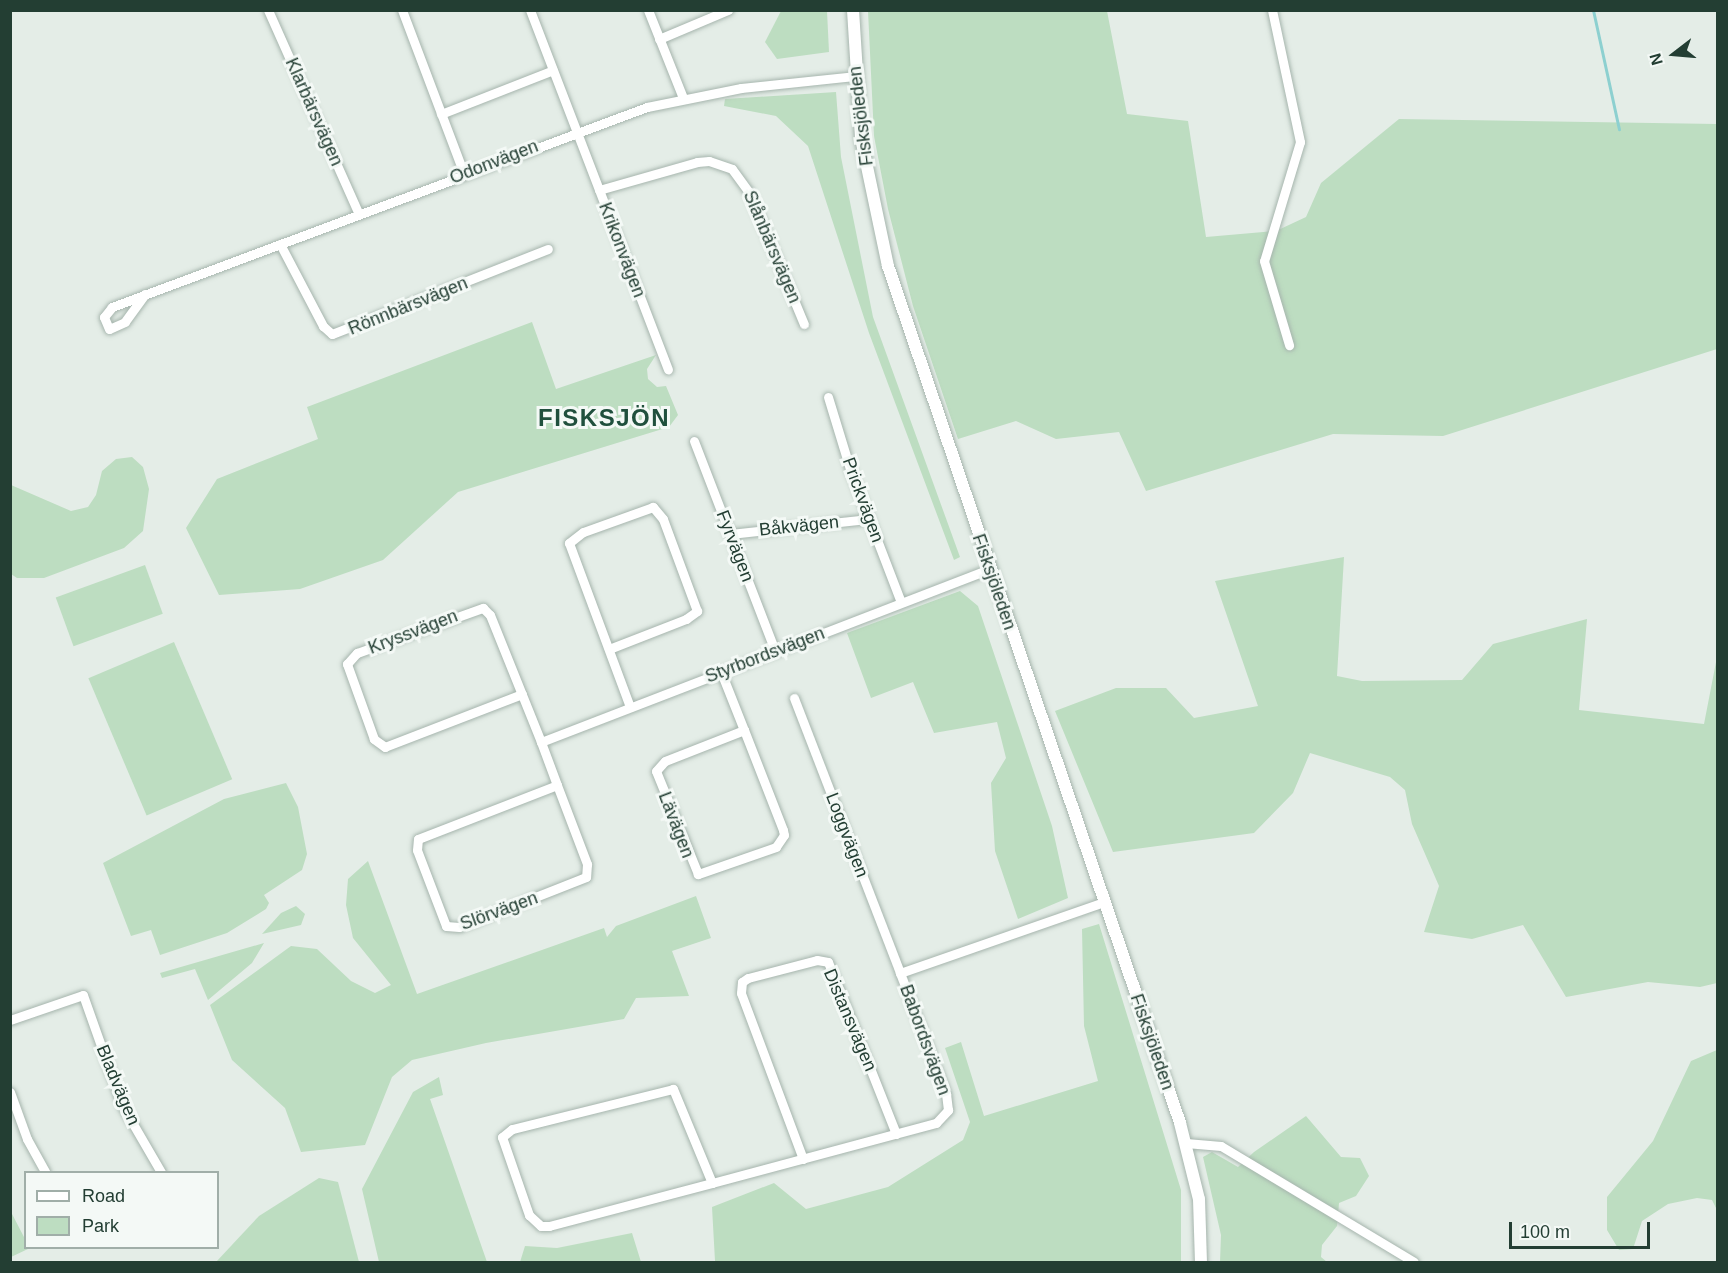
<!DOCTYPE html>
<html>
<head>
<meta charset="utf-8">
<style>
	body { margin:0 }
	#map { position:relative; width:1728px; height:1273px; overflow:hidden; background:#e4ede7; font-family:Helvetica,sans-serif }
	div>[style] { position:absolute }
	.green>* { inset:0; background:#bdddc1; transform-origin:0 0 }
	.stream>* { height:3px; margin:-1.5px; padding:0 1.5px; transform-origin:1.5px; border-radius:1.5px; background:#8dd0d0 }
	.roads { filter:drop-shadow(0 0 2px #a6b5ad) drop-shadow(0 0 2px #a6b5ad) }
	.minor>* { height:9px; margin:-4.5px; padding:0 4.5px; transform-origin:4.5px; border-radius:4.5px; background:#fff }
	.tertiary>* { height:12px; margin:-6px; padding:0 6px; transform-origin:6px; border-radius:6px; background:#fff }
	span { translate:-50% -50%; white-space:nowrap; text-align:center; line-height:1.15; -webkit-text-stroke:6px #f4f9f6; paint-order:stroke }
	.street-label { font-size:18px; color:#233e33 }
	.district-label { font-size:24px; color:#20503d; font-weight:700; letter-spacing:1.5px }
	.frame { position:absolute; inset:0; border:12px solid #233e33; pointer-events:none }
	.legend { position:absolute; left:24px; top:1171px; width:195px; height:78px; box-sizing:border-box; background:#f4f9f6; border:2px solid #a0aea8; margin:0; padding:8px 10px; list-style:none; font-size:18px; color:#233e33 }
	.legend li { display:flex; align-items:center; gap:12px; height:30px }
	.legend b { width:30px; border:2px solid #a0aea8 }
	.north { position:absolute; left:1644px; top:24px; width:60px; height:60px; -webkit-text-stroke:4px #f4f9f6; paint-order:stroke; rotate:254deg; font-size:16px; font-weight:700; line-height:24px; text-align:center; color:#233e33 }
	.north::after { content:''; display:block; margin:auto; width:21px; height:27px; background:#233e33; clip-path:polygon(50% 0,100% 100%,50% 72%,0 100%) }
	.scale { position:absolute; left:1509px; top:1222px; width:141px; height:27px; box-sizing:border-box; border:3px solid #233e33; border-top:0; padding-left:8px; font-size:18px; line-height:21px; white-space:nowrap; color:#233e33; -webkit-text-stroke:4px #f4f9f6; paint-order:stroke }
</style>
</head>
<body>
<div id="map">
	<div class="green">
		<i style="clip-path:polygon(781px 11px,827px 11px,829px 52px,777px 59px,765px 42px)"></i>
		<i style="clip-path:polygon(868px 11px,1107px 11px,1127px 114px,1188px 121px,1206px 237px,1276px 231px,1306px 217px,1321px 183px,1399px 119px,1717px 124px,1717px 349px,1443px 436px,1333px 434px,1146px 491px,1119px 432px,1056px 439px,1016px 421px,958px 439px,913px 306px,888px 209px,874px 136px)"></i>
		<i style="clip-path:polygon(836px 92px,841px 157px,873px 317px,960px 557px,954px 560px,869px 333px,808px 146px,776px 116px,724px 106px,725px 99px)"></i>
		<i style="clip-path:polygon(532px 322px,556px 389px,656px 355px,647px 369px,648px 379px,657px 387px,666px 386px,678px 415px,669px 427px,458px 492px,383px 560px,300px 589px,219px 595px,186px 528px,217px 479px,318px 439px,307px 407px)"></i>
		<i style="clip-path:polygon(132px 457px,143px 467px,149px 489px,143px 531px,124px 548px,44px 578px,17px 578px,11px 574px,11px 485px,71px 511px,88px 507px,96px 495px,102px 471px,116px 459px)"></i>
		<i style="clip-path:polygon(1344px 557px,1337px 676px,1362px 681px,1462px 680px,1493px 644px,1587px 619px,1579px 710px,1704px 724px,1717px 657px,1717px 983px,1700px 987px,1648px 982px,1566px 997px,1523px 925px,1472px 939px,1424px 932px,1439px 886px,1412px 824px,1405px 790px,1390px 777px,1310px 753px,1293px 793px,1254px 833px,1113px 852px,1055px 711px,1116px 688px,1166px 688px,1194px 718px,1258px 706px,1215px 581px)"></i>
		<i style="left:145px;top:565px;width:52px;height:95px;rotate:70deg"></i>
		<i style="clip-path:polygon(960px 591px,978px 606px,1052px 826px,1068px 898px,1018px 919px,995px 851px,991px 783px,1006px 758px,997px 722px,934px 733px,913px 682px,871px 698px,847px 633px)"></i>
		<i style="left:174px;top:642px;width:149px;height:93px;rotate:67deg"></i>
		<i style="clip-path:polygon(286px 783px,298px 807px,307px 854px,302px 870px,264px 895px,269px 903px,266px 909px,227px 933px,160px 955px,151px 930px,131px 936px,103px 863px,224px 799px)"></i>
		<i style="clip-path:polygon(368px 861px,417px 994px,604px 928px,607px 937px,616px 926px,696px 896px,711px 938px,672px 951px,689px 996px,636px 998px,624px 1019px,486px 1043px,412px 1060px,392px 1077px,365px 1145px,301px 1152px,285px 1108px,232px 1060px,210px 1005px,291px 946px,317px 949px,351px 981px,375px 993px,391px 985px,353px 938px,346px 905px,348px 879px)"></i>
		<i style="clip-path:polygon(296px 906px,305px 914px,301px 925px,262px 934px,281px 913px)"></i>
		<i style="clip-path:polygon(1099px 924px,1181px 1190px,1181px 1262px,708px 1262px,715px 1261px,712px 1207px,774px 1183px,806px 1209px,888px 1187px,963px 1140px,970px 1122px,945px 1048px,961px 1042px,984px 1116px,1098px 1081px,1084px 1026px,1082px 929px)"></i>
		<i style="clip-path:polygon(264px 943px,252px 963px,208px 1000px,195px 969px,162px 978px,160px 973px)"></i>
		<i style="clip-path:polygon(1717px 1050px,1717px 1210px,1712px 1200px,1697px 1198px,1668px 1204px,1642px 1221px,1633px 1249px,1619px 1250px,1607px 1230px,1607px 1197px,1653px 1141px,1691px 1061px)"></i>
		<i style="clip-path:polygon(439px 1077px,443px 1095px,430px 1099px,487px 1262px,379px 1262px,362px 1189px,413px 1092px)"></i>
		<i style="clip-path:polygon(1306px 1116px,1341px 1157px,1360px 1158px,1369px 1176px,1356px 1196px,1339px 1203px,1337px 1226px,1322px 1245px,1321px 1257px,1327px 1262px,1220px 1262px,1221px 1235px,1203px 1157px,1212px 1152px,1238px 1167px,1254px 1152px)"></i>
		<i style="clip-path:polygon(319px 1178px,338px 1182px,359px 1262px,216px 1262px,259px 1216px)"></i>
		<i style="clip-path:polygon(11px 1212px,25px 1239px,26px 1248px,30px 1248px,11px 1257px)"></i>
		<i style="clip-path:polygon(632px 1233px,641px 1262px,520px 1262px,525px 1246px,557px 1248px)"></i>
	</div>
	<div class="stream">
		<i style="left:1593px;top:10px;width:122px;rotate:77.7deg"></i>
	</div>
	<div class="roads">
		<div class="minor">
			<i style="left:268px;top:10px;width:223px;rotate:66deg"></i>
			<i style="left:402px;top:10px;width:175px;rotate:69.3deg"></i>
			<i style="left:530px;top:10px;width:385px;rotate:69deg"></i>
			<i style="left:648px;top:10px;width:95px;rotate:68.3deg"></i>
			<i style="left:1272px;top:10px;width:135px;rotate:78deg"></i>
			<i style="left:1300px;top:142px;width:124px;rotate:106.8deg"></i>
			<i style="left:1264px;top:261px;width:88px;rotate:73.4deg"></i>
			<i style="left:659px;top:39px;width:75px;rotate:-22.8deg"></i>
			<i style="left:441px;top:114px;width:120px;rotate:-21.4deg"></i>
			<i style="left:599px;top:190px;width:102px;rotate:-15.9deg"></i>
			<i style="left:697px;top:162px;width:12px;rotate:-5deg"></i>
			<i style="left:709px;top:161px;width:24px;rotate:19deg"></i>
			<i style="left:732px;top:169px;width:29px;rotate:54deg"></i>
			<i style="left:749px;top:192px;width:143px;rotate:67.4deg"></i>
			<i style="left:280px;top:244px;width:93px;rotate:62.3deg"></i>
			<i style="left:323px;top:326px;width:12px;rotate:42deg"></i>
			<i style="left:332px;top:334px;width:232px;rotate:-21.5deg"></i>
			<i style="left:145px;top:294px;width:34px;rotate:126deg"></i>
			<i style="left:125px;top:322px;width:17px;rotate:156deg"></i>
			<i style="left:109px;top:329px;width:13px;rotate:-113deg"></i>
			<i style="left:104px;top:317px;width:13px;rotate:-51deg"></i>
			<i style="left:112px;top:307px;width:571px;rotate:-20.5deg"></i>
			<i style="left:647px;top:107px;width:96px;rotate:-11.4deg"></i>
			<i style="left:741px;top:88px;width:116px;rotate:-6deg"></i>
			<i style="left:828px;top:397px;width:78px;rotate:73deg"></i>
			<i style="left:851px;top:472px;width:139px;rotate:69deg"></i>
			<i style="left:694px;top:441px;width:225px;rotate:68.9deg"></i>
			<i style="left:730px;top:534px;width:140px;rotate:-6.2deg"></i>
			<i style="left:609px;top:649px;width:83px;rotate:-21.3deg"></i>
			<i style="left:686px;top:619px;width:14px;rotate:-36deg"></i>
			<i style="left:697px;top:611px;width:98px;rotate:-110.3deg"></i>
			<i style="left:663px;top:519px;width:16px;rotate:-130deg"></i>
			<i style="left:653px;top:507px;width:74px;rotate:160.3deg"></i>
			<i style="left:583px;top:532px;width:18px;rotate:142deg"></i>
			<i style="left:569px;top:543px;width:175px;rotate:69.6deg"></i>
			<i style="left:721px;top:672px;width:62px;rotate:68.4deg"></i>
			<i style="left:744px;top:730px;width:107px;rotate:68.7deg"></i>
			<i style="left:783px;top:830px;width:5px;rotate:79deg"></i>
			<i style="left:784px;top:835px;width:14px;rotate:124deg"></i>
			<i style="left:776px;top:847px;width:83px;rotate:160.9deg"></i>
			<i style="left:698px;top:874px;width:111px;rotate:-112.2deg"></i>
			<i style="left:656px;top:771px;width:13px;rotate:-48deg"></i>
			<i style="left:665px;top:761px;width:85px;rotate:-21.4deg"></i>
			<i style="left:522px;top:694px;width:147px;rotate:158.9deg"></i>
			<i style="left:385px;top:747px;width:14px;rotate:-144deg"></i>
			<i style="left:374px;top:739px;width:80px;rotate:-109.8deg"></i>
			<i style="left:347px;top:664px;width:15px;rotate:-48deg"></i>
			<i style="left:357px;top:653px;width:134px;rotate:-19.7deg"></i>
			<i style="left:483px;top:608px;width:10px;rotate:45deg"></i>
			<i style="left:490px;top:615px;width:137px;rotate:68.1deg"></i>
			<i style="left:541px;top:742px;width:46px;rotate:69.6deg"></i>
			<i style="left:557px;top:785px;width:85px;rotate:69.2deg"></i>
			<i style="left:587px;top:864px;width:13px;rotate:94deg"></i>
			<i style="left:586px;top:877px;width:136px;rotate:158.5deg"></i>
			<i style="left:459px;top:927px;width:13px;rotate:-176deg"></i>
			<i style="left:446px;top:926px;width:81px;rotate:-110.9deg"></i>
			<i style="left:417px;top:850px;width:11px;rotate:-85deg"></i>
			<i style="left:418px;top:839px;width:149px;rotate:-21.2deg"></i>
			<i style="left:794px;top:698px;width:295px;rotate:68.9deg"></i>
			<i style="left:541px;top:742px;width:481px;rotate:-21.1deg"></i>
			<i style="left:10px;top:1020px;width:77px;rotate:-18.9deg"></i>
			<i style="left:83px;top:995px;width:117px;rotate:70.5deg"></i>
			<i style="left:122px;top:1105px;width:78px;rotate:59.8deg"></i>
			<i style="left:10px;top:1092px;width:50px;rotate:70.1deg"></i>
			<i style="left:27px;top:1139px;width:38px;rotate:61deg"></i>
			<i style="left:1186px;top:1143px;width:35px;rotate:5deg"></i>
			<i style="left:1221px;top:1146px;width:225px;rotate:31deg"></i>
			<i style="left:803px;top:1159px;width:177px;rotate:-110.5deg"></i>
			<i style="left:741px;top:993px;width:11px;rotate:-85deg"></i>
			<i style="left:742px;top:982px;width:7px;rotate:-34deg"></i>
			<i style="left:748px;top:978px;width:71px;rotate:-14.6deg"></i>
			<i style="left:817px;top:960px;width:11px;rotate:10deg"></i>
			<i style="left:828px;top:962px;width:185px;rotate:68.4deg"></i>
			<i style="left:712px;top:1183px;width:102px;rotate:-112.5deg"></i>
			<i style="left:673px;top:1089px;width:166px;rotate:166deg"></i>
			<i style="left:512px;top:1129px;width:13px;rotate:141deg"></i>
			<i style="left:502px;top:1137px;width:83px;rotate:70.9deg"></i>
			<i style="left:529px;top:1215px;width:16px;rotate:43deg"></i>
			<i style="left:541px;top:1226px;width:8px"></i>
			<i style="left:549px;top:1226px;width:169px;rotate:-14.8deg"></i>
			<i style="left:712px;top:1183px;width:232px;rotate:-15deg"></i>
			<i style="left:936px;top:1123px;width:18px;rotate:-47deg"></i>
			<i style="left:948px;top:1110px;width:16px;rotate:-97deg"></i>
			<i style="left:946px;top:1094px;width:129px;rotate:-110.8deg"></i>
			<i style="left:900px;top:973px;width:216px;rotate:-19.2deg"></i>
		</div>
		<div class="tertiary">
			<i style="left:853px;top:10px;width:128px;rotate:86.4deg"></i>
			<i style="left:861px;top:138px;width:131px;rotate:78.1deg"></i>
			<i style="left:888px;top:266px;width:905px;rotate:71.18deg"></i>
			<i style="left:1180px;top:1123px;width:78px;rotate:76deg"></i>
			<i style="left:1199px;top:1199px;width:63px;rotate:88.2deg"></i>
		</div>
	</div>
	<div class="street-label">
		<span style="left:314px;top:112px;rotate:66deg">Klarbärsvägen</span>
		<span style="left:861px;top:116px;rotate:-97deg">Fisksjöleden</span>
		<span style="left:494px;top:162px;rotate:-21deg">Odonvägen</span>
		<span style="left:772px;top:247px;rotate:67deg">Slånbärsvägen</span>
		<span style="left:622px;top:250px;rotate:69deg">Krikonvägen</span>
		<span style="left:408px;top:306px;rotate:-22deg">Rönnbärsvägen</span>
		<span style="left:863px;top:500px;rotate:70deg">Prickvägen</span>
		<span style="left:799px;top:526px;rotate:-6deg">Båkvägen</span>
		<span style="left:735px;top:546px;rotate:69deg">Fyrvägen</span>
		<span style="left:994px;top:582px;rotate:71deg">Fisksjöleden</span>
		<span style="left:413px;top:632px;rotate:-21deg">Kryssvägen</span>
		<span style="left:765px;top:655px;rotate:-21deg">Styrbordsvägen</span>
		<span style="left:676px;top:825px;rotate:69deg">Lävägen</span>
		<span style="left:847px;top:835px;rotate:69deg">Loggvägen</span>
		<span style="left:499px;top:911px;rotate:-20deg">Slörvägen</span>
		<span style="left:850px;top:1020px;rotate:67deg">Distansvägen</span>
		<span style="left:925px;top:1040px;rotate:70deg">Babordsvägen</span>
		<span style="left:1152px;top:1042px;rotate:71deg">Fisksjöleden</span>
		<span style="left:118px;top:1085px;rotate:67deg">Bladvägen</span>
	</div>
	<div class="district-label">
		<span style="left:604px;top:418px">FISKSJÖN</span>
	</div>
	<div class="frame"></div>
	<ul class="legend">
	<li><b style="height:8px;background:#fff"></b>Road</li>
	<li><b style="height:16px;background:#bdddc1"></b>Park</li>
	</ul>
	<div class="north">N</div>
	<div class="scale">100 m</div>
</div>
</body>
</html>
